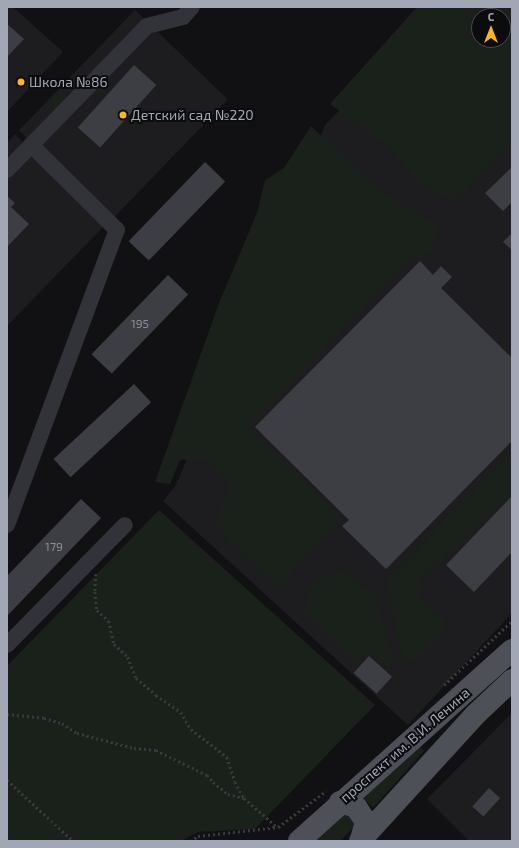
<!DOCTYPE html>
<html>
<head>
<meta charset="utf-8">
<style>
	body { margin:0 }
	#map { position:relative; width:519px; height:848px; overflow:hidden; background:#111113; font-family:"Exo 2",sans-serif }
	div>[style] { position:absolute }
	.built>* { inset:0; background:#1d1d20; transform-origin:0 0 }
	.green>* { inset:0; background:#19211a; transform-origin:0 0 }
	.building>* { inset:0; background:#3d3e43; transform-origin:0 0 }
	.path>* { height:2.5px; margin-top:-1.25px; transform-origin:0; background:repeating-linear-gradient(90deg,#383a3f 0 2px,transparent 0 5px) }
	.minor>* { height:16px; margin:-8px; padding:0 8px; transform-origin:8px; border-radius:8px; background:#323338 }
	.primary>* { height:22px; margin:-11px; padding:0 11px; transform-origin:11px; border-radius:11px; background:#4e5058 }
	.dots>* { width:11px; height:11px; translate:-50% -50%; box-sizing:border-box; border:2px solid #0c0c0e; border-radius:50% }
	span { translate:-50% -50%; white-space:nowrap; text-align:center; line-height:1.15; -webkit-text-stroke:4px #0c0c0e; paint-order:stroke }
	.number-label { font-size:12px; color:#888d98 }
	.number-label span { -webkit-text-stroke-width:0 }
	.poi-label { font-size:14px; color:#a1a7b5 }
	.left { translate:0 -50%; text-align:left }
	.street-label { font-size:14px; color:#a1a7b5 }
	.frame { position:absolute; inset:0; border:8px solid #a1a7b5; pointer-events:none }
	.north { position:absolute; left:471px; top:8px; width:40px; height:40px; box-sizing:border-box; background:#0c0c0e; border:1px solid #484a51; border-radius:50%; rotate:0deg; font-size:11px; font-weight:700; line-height:16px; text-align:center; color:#a1a7b5 }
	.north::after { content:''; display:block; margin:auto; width:14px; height:18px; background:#ffb51d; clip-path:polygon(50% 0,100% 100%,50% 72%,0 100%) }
</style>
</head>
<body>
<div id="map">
	<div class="built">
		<i style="clip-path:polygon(7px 7px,13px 7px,63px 52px,7px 112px)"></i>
		<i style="clip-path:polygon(evenodd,440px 7px,512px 7px,512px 613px,408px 725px,163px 501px,176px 485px,325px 125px,440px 7px,479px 16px,503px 16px,503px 40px,479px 40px,479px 16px)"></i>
		<i style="left:135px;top:10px;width:129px;height:167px;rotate:44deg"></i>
		<i style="clip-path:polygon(15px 134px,107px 223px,7px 326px,7px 143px)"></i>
		<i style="clip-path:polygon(512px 713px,512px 841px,469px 841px,427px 799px)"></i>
	</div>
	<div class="green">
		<i style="clip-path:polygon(evenodd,417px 7px,512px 7px,512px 145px,454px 202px,420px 183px,389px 148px,330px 104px,417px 7px,479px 16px,503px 16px,503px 40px,479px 40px,479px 16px)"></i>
		<i style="left:61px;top:90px;width:10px;height:18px;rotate:45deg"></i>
		<i style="clip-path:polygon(311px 126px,369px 184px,440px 227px,431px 253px,410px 259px,249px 429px,342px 518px,311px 549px,279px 589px,214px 527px,230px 483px,206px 459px,180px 460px,170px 484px,155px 482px,219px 303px,257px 213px,265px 180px,284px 168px)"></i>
		<i style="clip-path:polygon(512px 453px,512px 493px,419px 581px,424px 588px,418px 595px,435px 614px,443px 612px,444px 631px,412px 663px,402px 654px,387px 580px)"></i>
		<i style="clip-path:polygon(159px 510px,375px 705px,255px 829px,198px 832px,181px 841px,7px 841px,7px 666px)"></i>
		<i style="clip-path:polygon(342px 570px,375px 595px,395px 666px,388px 668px,366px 652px,355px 664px,303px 614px,310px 590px,329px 574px)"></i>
		<i style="clip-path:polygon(420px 747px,424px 751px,373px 808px,362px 796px)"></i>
		<i style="clip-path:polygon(346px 813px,356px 821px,353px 828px,340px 841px,312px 841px)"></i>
	</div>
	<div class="building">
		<i style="clip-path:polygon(7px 24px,24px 39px,7px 57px)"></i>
		<i style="left:134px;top:65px;width:30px;height:84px;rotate:42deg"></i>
		<i style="left:205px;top:162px;width:28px;height:110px;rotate:44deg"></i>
		<i style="clip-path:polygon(512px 167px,512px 202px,503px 211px,485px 193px)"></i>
		<i style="clip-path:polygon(7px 196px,15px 203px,11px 207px,29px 224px,7px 247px)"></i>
		<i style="clip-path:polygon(512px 233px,512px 250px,503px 242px)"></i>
		<i style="clip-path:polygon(420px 261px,433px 275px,441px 266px,452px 277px,441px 288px,512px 358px,512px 441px,386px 569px,342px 526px,349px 520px,255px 427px)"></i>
		<i style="left:168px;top:275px;width:28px;height:110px;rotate:44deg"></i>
		<i style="left:134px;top:384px;width:25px;height:110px;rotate:47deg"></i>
		<i style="clip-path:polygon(512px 496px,512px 552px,474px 592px,446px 565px)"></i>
		<i style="clip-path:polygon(81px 499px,101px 518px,7px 616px,7px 576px)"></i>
		<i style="left:369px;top:656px;width:31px;height:23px;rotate:42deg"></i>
		<i style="left:489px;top:788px;width:15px;height:25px;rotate:42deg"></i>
	</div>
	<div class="path">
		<i style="left:96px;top:574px;width:18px;rotate:93deg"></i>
		<i style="left:95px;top:592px;width:18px;rotate:84deg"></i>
		<i style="left:97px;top:610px;width:16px;rotate:43deg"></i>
		<i style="left:109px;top:621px;width:24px;rotate:78deg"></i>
		<i style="left:114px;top:644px;width:19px;rotate:43deg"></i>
		<i style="left:128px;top:657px;width:22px;rotate:69deg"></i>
		<i style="left:136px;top:678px;width:26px;rotate:40deg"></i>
		<i style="left:156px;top:695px;width:30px;rotate:34deg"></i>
		<i style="left:181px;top:712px;width:20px;rotate:60deg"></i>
		<i style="left:191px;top:729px;width:46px;rotate:37.9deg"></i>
		<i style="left:227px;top:757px;width:26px;rotate:72deg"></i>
		<i style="left:235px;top:782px;width:18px;rotate:61deg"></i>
		<i style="left:444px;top:685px;width:93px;rotate:-43.3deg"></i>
		<i style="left:7px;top:714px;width:37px;rotate:6deg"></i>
		<i style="left:44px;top:718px;width:19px;rotate:16deg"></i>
		<i style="left:62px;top:723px;width:18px;rotate:34deg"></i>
		<i style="left:77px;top:733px;width:59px;rotate:14.7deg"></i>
		<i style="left:134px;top:748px;width:22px;rotate:5deg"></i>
		<i style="left:156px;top:750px;width:57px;rotate:26.1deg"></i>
		<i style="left:207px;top:775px;width:9px;rotate:49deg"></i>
		<i style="left:213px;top:782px;width:19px;rotate:39deg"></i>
		<i style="left:228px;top:794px;width:16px;rotate:14deg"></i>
		<i style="left:244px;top:798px;width:44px;rotate:41.3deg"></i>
		<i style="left:7px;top:780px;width:90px;rotate:42.7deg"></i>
		<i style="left:190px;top:841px;width:9px;rotate:-32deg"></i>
		<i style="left:198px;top:836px;width:81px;rotate:-6.4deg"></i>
		<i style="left:278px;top:827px;width:60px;rotate:-36.9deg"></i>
	</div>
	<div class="minor">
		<i style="left:7px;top:170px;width:201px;rotate:-45.8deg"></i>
		<i style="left:147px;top:26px;width:37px;rotate:-14deg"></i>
		<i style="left:183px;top:17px;width:13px;rotate:-48deg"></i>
		<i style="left:7px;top:525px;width:315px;rotate:-69.6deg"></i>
		<i style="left:117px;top:230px;width:121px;rotate:-135.3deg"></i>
		<i style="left:7px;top:645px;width:168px;rotate:-45.5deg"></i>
	</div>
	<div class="primary">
		<i style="left:340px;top:802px;width:17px;rotate:17deg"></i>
		<i style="left:356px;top:807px;width:18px;rotate:56deg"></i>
		<i style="left:366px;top:822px;width:19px;rotate:106deg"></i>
		<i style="left:299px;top:841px;width:286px;rotate:-41.9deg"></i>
		<i style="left:360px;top:841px;width:171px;rotate:-47.6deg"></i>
		<i style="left:475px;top:715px;width:51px;rotate:-43.4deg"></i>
	</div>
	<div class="dots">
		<i style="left:21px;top:82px;background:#ffb51d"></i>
		<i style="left:123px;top:115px;background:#ffb51d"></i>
	</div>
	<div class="number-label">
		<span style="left:140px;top:324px">195</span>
		<span style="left:54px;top:547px">179</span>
	</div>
	<div class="poi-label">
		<span class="left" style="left:29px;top:82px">Школа №86</span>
		<span class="left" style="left:131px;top:115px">Детский сад №220</span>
	</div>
	<div class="street-label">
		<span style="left:405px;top:745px;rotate:-41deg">проспект им. В.И. Ленина</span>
	</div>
	<div class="frame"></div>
	<div class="north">С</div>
</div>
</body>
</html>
